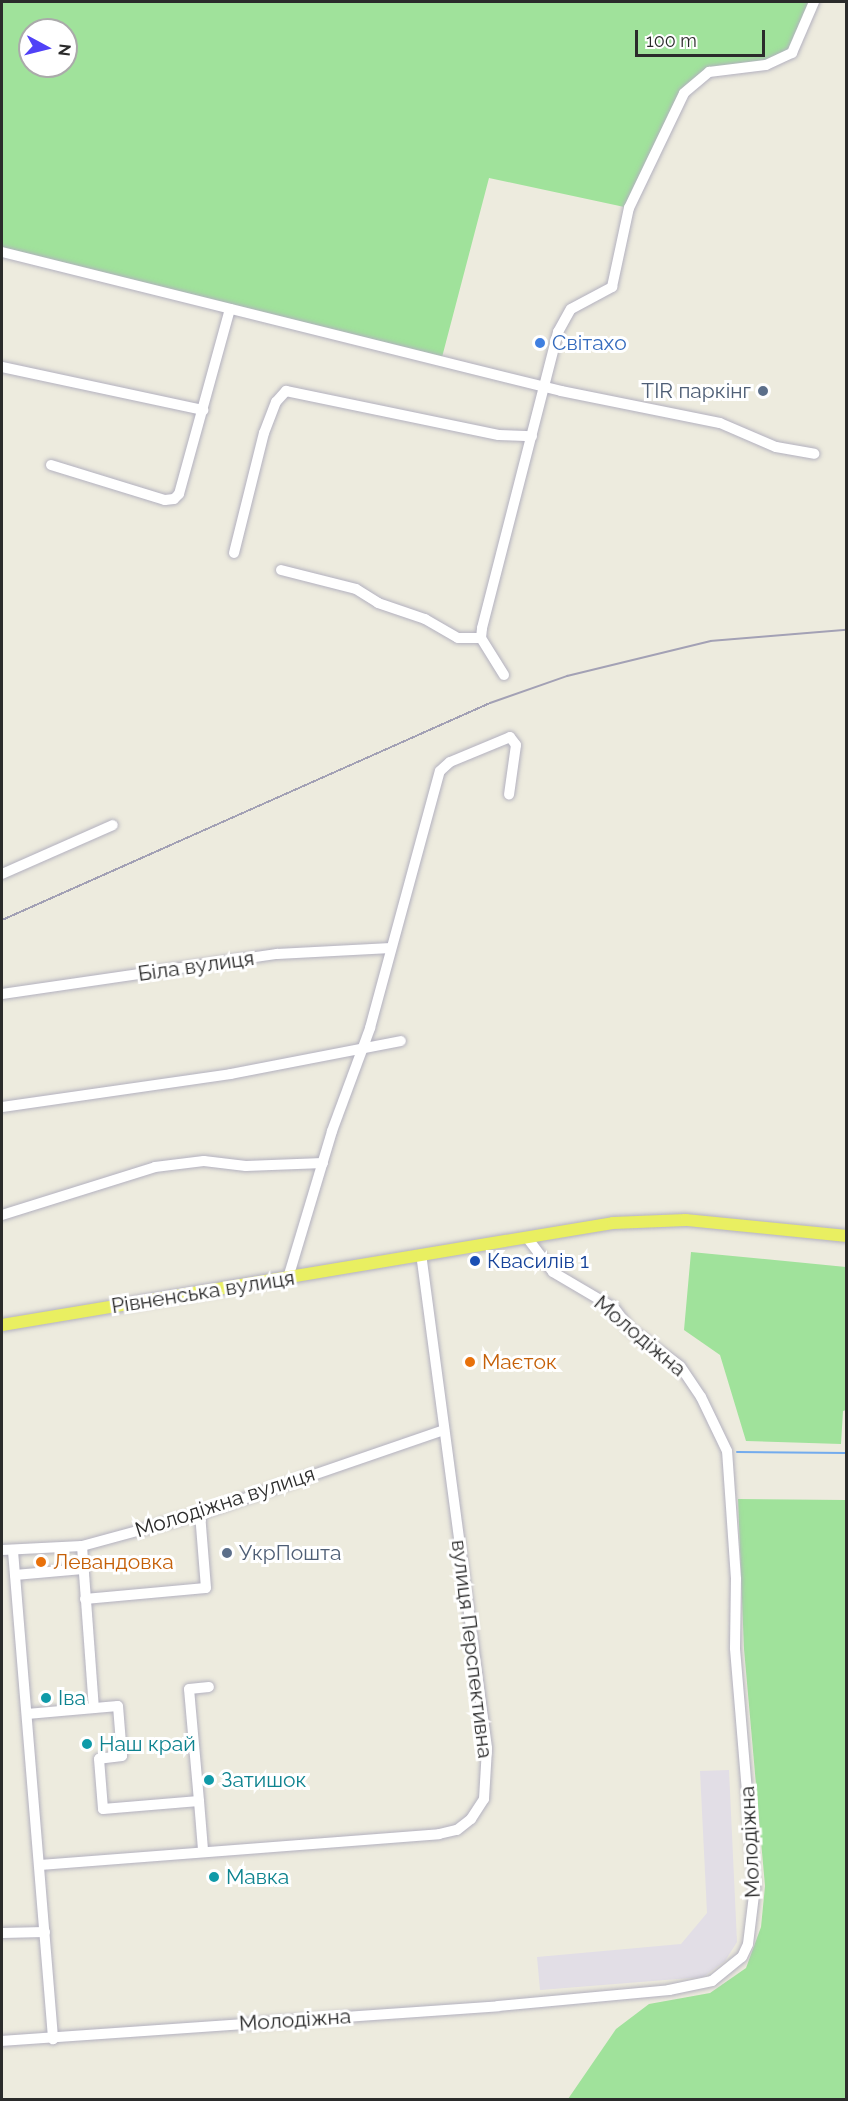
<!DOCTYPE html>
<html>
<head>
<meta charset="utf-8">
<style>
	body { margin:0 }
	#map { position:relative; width:848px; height:2101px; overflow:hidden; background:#edebde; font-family:Raleway,sans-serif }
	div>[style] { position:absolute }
	.industrial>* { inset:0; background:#e2dee6 }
	.green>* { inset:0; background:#a0e29b }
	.stream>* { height:2px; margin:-1px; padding:0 1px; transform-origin:1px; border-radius:1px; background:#73abed }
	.roads { filter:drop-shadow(0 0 2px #b3b1bf) drop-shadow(0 0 2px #b3b1bf) }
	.minor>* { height:10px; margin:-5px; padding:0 5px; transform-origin:5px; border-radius:5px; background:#fff }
	.major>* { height:12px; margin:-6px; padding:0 6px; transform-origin:6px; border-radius:6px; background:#e9ef61 }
	.rail>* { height:2px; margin:-1px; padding:0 1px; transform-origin:1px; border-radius:1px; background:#a3a1b5 }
	.dots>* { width:16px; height:16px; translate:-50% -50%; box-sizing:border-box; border:3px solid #fff; border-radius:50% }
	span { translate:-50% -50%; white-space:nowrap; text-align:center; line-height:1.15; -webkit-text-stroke:6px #fff; paint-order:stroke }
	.shop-label { font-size:21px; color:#366cbe }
	.left { translate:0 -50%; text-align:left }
	.service-label { font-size:21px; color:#4e5e75 }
	.right { translate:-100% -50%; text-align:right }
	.street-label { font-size:21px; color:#2b2b2b }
	.transit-label { font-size:21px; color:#164399 }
	.food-label { font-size:21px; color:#c56008 }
	.culture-label { font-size:21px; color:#0d838f }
	.frame { position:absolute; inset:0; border:3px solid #2b2b2b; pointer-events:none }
	.north { position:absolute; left:18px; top:18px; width:60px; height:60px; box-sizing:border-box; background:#fff; border:2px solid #aaa; border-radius:50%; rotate:97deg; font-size:16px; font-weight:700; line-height:24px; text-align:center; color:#2b2b2b }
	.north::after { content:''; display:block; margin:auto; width:21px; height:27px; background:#5041f7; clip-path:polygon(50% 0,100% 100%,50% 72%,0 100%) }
	.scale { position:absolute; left:635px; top:30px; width:130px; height:27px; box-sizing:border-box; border:3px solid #2b2b2b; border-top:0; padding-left:8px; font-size:18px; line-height:21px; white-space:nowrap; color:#2b2b2b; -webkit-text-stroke:4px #fff; paint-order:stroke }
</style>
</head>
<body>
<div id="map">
	<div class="industrial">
		<i style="clip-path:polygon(729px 1770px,737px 1942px,725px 1961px,703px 1977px,540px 1990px,537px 1957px,681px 1944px,707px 1913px,700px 1771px)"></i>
	</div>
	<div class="green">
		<i style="clip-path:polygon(evenodd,2px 2px,814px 2px,811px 17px,781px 60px,723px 69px,690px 85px,629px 208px,489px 178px,441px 361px,2px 252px,2px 2px,30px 30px,66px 30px,66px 66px,30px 66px,30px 30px)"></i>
		<i style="clip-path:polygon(691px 1252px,846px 1267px,846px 1410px,843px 1411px,841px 1444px,746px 1441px,720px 1355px,684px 1330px)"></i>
		<i style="clip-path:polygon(738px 1499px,846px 1500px,846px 2099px,568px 2099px,616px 2029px,649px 2004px,710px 1993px,746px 1968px,761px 1927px,765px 1886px,744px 1649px)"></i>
	</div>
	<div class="stream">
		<i style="left:737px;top:1452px;width:109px;rotate:0.5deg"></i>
	</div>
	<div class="roads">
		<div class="minor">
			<i style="left:2px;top:252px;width:576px;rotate:13.96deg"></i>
			<i style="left:561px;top:391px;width:162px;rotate:11.4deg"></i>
			<i style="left:720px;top:423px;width:61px;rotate:23.2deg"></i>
			<i style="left:776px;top:447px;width:39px;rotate:10deg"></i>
			<i style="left:2px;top:367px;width:206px;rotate:12.1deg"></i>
			<i style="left:51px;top:465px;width:119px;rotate:17.1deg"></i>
			<i style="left:165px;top:500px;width:9px;rotate:-6deg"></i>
			<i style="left:174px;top:499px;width:7px;rotate:-45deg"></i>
			<i style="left:179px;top:494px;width:192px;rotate:-74.6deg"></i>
			<i style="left:234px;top:553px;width:124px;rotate:-76deg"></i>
			<i style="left:264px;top:433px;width:33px;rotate:-69deg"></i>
			<i style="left:276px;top:402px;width:15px;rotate:-48deg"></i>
			<i style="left:286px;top:391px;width:217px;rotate:11.7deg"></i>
			<i style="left:499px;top:435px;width:33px;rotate:2deg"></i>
			<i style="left:281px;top:570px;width:77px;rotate:14.2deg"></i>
			<i style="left:356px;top:589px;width:26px;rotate:32deg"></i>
			<i style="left:378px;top:603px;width:50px;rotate:18.8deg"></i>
			<i style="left:425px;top:619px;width:38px;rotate:30deg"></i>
			<i style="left:458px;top:638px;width:23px"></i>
			<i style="left:504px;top:675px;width:44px;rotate:-121.9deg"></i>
			<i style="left:481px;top:638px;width:10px;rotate:-84deg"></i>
			<i style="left:482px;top:628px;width:306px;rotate:-75.6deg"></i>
			<i style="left:558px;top:332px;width:26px;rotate:-61deg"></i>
			<i style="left:571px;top:309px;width:47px;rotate:-28.2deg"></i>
			<i style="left:612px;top:287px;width:81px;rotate:-77.9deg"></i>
			<i style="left:629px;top:208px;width:127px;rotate:-64.4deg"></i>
			<i style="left:684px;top:93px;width:33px;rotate:-40deg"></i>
			<i style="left:709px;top:72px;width:57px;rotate:-7deg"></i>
			<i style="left:766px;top:65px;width:29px;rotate:-25deg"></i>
			<i style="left:792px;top:53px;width:56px;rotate:-66.7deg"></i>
			<i style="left:2px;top:874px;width:121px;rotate:-23.8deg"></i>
			<i style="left:2px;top:994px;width:278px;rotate:-8.3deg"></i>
			<i style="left:277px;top:954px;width:114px;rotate:-3deg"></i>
			<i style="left:2px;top:1107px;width:231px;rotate:-8.2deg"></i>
			<i style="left:231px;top:1074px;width:173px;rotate:-11deg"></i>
			<i style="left:2px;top:1215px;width:160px;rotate:-17.4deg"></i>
			<i style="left:155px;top:1167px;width:49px;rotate:-7deg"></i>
			<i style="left:204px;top:1161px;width:42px;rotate:6.8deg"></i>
			<i style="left:246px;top:1166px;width:77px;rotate:-2.2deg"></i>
			<i style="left:288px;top:1278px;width:153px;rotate:-73.3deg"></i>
			<i style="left:332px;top:1131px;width:110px;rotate:-69.7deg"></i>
			<i style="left:370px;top:1028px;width:266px;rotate:-74.8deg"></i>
			<i style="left:440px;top:771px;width:13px;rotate:-42deg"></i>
			<i style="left:450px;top:762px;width:65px;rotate:-22.6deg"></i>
			<i style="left:510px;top:737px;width:10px;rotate:53deg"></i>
			<i style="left:516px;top:745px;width:50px;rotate:98deg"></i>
			<i style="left:82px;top:1546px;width:162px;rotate:85.8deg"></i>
			<i style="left:2px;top:1550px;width:80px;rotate:-2.9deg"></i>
			<i style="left:82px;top:1546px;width:122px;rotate:-15.2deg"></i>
			<i style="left:200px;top:1514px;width:258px;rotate:-19deg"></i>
			<i style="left:13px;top:1551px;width:490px;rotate:85.3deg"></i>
			<i style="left:15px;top:1575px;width:68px;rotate:-5deg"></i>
			<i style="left:85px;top:1599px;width:121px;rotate:-5.2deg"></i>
			<i style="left:206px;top:1588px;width:74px;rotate:-94.6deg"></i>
			<i style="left:27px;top:1714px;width:91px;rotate:-5deg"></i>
			<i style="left:118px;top:1706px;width:50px;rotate:85.4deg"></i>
			<i style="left:122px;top:1756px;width:23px;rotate:173deg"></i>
			<i style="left:99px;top:1759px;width:50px;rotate:85.4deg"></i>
			<i style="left:103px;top:1809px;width:96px;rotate:-4.8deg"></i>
			<i style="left:199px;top:1801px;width:49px;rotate:85.3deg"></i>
			<i style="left:199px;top:1801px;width:112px;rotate:-95.1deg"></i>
			<i style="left:189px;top:1689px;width:20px;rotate:-6deg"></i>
			<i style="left:40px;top:1865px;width:400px;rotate:-4.4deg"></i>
			<i style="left:439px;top:1834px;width:18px;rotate:-13deg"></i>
			<i style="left:457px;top:1830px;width:18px;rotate:-38deg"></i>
			<i style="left:471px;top:1819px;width:24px;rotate:-57deg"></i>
			<i style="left:484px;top:1799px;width:51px;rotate:-86.6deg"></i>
			<i style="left:487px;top:1748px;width:496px;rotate:-97.6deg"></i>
			<i style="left:2px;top:1933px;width:43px;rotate:-1.3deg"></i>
			<i style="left:2px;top:2041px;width:497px;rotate:-4deg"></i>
			<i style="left:498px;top:2006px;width:172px;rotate:-5.3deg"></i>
			<i style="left:669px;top:1990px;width:44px;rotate:-11.8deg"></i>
			<i style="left:712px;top:1981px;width:38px;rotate:-39deg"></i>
			<i style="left:742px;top:1957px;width:14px;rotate:-65deg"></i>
			<i style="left:748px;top:1944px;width:57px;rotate:-83deg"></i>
			<i style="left:755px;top:1887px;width:240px;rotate:-94.8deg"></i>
			<i style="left:735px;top:1648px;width:69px;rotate:-89.2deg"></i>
			<i style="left:736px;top:1579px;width:128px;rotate:-94deg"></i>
			<i style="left:727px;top:1451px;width:60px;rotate:-115.7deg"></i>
			<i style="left:701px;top:1397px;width:37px;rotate:-124deg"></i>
			<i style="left:680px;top:1366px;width:62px;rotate:-143.5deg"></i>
			<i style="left:630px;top:1329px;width:26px;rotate:-127deg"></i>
			<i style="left:614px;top:1308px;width:71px;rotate:-149.5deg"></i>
			<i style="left:553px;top:1272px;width:41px;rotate:-127.1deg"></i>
		</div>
		<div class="major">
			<i style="left:2px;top:1325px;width:619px;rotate:-9.48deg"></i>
			<i style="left:613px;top:1223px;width:73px;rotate:-2.4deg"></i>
			<i style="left:686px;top:1220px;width:161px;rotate:5.7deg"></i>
		</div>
	</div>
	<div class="rail">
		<i style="left:2px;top:920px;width:534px;rotate:-23.97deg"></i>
		<i style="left:490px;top:703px;width:82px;rotate:-19.3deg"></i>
		<i style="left:567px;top:676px;width:148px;rotate:-13.7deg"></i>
		<i style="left:711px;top:641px;width:135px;rotate:-4.7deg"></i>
	</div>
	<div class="dots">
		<i style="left:540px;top:343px;background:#3f7fe0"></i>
		<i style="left:763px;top:391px;background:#5c6f8a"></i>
		<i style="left:475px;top:1261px;background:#1a4fb4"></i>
		<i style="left:470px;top:1362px;background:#e8710a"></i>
		<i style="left:227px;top:1553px;background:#5c6f8a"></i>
		<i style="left:41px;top:1562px;background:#e8710a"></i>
		<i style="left:46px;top:1698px;background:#0f9aa8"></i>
		<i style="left:87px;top:1744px;background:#0f9aa8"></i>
		<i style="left:209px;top:1780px;background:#0f9aa8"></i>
		<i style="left:214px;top:1877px;background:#0f9aa8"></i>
	</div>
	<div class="shop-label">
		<span class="left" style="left:552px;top:343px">Світахо</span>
	</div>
	<div class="service-label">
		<span class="right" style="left:751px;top:391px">TIR паркінг</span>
		<span class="left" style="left:239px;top:1553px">УкрПошта</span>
	</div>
	<div class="street-label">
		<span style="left:196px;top:966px;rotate:-8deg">Біла вулиця</span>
		<span style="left:203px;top:1292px;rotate:-9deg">Рівненська вулиця</span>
		<span style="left:640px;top:1336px;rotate:40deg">Молодіжна</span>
		<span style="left:225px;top:1502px;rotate:-18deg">Молодіжна вулиця</span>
		<span style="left:472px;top:1649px;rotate:83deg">вулиця Перспективна</span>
		<span style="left:750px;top:1842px;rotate:-93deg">Молодіжна</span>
		<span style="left:295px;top:2020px;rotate:-4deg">Молодіжна</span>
	</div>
	<div class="transit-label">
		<span class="left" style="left:487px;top:1261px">Квасилів 1</span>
	</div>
	<div class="food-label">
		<span class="left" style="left:482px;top:1362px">Маєток</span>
		<span class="left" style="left:53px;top:1562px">Левандовка</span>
	</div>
	<div class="culture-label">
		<span class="left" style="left:58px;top:1698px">Іва</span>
		<span class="left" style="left:99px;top:1744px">Наш край</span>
		<span class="left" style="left:221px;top:1780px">Затишок</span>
		<span class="left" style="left:226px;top:1877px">Мавка</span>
	</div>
	<div class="frame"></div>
	<div class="north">N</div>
	<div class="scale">100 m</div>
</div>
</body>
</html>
